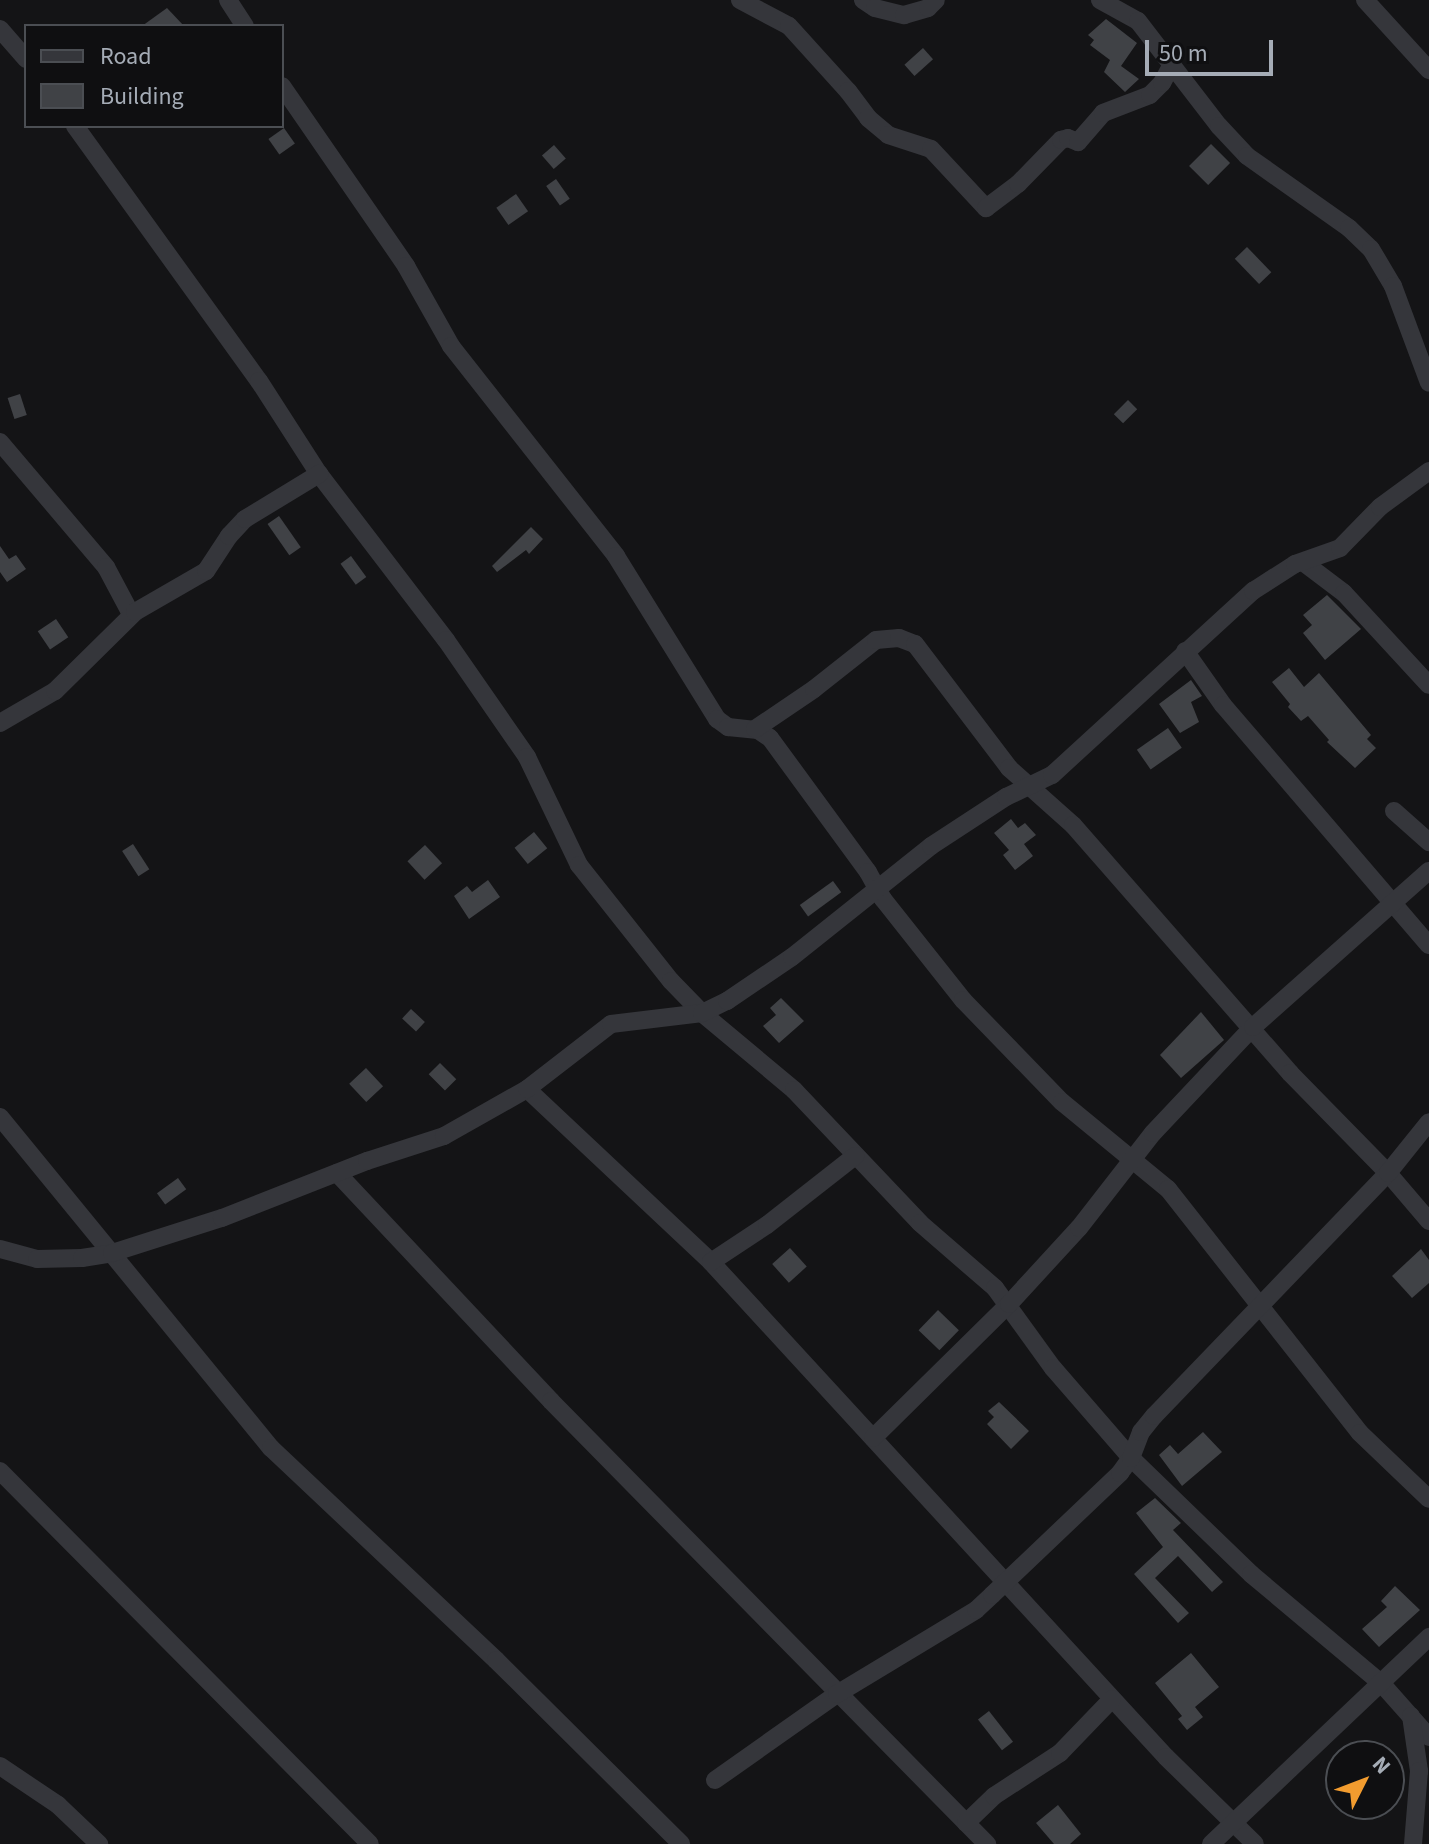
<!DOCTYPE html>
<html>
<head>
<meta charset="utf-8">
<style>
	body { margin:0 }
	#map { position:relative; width:1429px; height:1844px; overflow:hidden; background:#141416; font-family:"Source Sans 3",sans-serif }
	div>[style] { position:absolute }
	.building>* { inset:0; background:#404246; transform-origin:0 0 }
	.minor>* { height:18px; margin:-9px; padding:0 9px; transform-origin:9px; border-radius:9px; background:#35363b }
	span { translate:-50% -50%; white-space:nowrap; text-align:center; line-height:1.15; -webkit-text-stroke:8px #0f0f11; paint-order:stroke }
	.legend { position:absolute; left:24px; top:24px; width:260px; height:104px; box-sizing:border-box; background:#0f0f11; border:2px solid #4b4e53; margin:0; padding:10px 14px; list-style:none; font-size:24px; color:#a5acb6 }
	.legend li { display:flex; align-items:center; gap:16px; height:40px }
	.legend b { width:40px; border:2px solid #4b4e53 }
	.north { position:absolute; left:1325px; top:1740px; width:80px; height:80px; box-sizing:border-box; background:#0f0f11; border:2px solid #4b4e53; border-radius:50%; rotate:48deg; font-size:22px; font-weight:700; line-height:32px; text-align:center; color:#a5acb6 }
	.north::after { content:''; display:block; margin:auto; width:28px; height:36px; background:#f29c2f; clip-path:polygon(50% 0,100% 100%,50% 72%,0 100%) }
	.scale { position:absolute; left:1145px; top:40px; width:128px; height:36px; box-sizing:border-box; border:4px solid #a5acb6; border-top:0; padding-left:10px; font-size:24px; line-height:28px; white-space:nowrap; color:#a5acb6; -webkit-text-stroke:6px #0f0f11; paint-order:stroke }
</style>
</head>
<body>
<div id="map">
	<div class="building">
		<i style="clip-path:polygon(167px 8px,184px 26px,142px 26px)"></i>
		<i style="clip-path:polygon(1106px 19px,1137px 43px,1121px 66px,1139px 79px,1125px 92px,1104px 72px,1110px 60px,1090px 45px,1094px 40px,1088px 35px)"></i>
		<i style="left:923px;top:48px;width:15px;height:25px;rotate:48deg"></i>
		<i style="left:284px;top:128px;width:19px;height:19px;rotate:55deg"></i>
		<i style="left:1211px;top:144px;width:27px;height:31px;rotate:45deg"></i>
		<i style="left:554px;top:145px;width:18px;height:16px;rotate:49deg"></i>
		<i style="left:556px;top:179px;width:24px;height:12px;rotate:55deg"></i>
		<i style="left:516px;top:194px;width:21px;height:24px;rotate:55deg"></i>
		<i style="left:1247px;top:247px;width:35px;height:17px;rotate:46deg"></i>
		<i style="left:20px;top:394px;width:22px;height:13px;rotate:72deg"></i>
		<i style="left:1128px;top:400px;width:13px;height:20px;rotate:45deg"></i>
		<i style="left:279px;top:516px;width:38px;height:14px;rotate:55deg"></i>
		<i style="clip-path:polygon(531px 527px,543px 539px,529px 554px,526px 550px,497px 572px,492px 566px)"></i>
		<i style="clip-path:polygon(0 546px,9px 559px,16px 555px,26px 569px,7px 582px,0 572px)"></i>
		<i style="left:351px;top:556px;width:26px;height:13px;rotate:54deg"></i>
		<i style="clip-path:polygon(1327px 595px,1361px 629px,1325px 660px,1303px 633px,1312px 625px,1303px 615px)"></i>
		<i style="left:56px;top:619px;width:22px;height:22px;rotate:56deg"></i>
		<i style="clip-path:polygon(1289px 668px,1304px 687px,1319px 673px,1371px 735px,1367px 739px,1376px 748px,1355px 768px,1327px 742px,1329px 740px,1308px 716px,1301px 721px,1288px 707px,1290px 704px,1272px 682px)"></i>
		<i style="clip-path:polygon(1191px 680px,1202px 696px,1191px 702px,1199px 722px,1180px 733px,1159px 704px)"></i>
		<i style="left:1168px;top:728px;width:24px;height:38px;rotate:55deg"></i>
		<i style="clip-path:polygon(1011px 819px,1018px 828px,1025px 823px,1036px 835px,1024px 844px,1033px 856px,1015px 870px,1003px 855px,1009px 850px,994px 833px)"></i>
		<i style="left:534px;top:832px;width:21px;height:25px;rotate:51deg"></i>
		<i style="left:133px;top:844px;width:30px;height:13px;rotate:57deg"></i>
		<i style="left:425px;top:845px;width:25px;height:24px;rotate:47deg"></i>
		<i style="clip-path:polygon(488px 880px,500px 897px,469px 919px,454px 896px,467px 886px,472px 892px)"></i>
		<i style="left:833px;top:881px;width:14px;height:41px;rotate:54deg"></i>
		<i style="clip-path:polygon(781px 998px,804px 1021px,779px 1043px,763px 1026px,776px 1015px,770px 1008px)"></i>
		<i style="left:411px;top:1009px;width:19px;height:13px;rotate:43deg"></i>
		<i style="clip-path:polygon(1201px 1012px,1224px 1040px,1181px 1078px,1160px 1055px)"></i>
		<i style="left:440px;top:1063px;width:23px;height:16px;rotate:45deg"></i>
		<i style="left:366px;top:1068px;width:25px;height:23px;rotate:47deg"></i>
		<i style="left:178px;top:1178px;width:14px;height:26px;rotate:54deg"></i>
		<i style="left:790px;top:1248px;width:25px;height:24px;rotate:48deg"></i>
		<i style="clip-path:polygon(1421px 1249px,1429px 1260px,1429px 1283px,1412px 1298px,1392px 1276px)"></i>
		<i style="left:938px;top:1310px;width:29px;height:28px;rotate:44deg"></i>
		<i style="clip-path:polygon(999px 1402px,1029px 1431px,1011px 1449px,987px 1424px,994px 1417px,988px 1411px)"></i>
		<i style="clip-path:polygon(1203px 1432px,1222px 1452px,1182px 1486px,1159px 1455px,1170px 1445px,1178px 1454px)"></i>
		<i style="clip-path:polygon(1155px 1498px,1181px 1523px,1173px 1530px,1223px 1582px,1212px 1592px,1178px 1556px,1155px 1578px,1189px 1613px,1178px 1623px,1134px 1574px,1163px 1547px,1136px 1513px)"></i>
		<i style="clip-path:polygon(1395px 1586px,1420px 1610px,1379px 1647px,1362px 1629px,1387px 1607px,1381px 1601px)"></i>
		<i style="clip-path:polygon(1191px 1653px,1219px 1687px,1195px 1707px,1203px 1717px,1187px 1730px,1178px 1719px,1182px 1716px,1155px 1683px)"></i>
		<i style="left:989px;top:1711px;width:39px;height:14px;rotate:52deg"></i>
		<i style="clip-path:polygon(1058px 1805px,1081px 1834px,1070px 1844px,1054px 1844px,1036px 1823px)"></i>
	</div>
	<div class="minor">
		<i style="left:228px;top:0;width:31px;rotate:57deg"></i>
		<i style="left:740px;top:0;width:55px;rotate:28deg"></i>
		<i style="left:789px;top:26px;width:88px;rotate:47.8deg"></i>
		<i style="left:848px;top:91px;width:34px;rotate:53deg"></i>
		<i style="left:868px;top:118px;width:26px;rotate:40deg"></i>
		<i style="left:888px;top:135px;width:45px;rotate:18deg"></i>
		<i style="left:931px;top:149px;width:81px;rotate:47deg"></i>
		<i style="left:986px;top:208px;width:40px;rotate:-37deg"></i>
		<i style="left:1018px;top:184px;width:62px;rotate:-45.7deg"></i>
		<i style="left:1061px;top:140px;width:7px;rotate:-16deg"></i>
		<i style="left:1068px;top:138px;width:11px;rotate:22deg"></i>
		<i style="left:1078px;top:142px;width:38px;rotate:-49deg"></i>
		<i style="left:1103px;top:113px;width:50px;rotate:-21deg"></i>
		<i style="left:1150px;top:95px;width:17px;rotate:-45deg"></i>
		<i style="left:1162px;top:83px;width:19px;rotate:-62deg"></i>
		<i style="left:863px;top:0;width:14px;rotate:34deg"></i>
		<i style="left:875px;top:8px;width:30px;rotate:14deg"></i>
		<i style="left:904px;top:15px;width:25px;rotate:-16deg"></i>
		<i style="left:928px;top:8px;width:11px;rotate:-45deg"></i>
		<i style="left:1100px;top:0;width:43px;rotate:28.9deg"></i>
		<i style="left:1138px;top:21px;width:133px;rotate:52.4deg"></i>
		<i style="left:1219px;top:126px;width:41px;rotate:47deg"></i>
		<i style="left:1247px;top:156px;width:125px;rotate:35.2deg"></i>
		<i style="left:1349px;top:228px;width:30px;rotate:44deg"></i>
		<i style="left:1371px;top:249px;width:43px;rotate:59.3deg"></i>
		<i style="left:1393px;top:286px;width:103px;rotate:69.6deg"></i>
		<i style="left:1365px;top:0;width:95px;rotate:47.6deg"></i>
		<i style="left:0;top:29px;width:40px;rotate:49deg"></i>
		<i style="left:282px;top:86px;width:219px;rotate:55.4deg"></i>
		<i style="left:406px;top:266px;width:92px;rotate:60.6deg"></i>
		<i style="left:451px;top:346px;width:267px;rotate:51.8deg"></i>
		<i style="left:616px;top:556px;width:192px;rotate:58.2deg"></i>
		<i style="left:717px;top:719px;width:14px;rotate:36deg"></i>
		<i style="left:728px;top:727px;width:30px;rotate:6deg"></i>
		<i style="left:758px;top:730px;width:14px;rotate:34deg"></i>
		<i style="left:770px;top:738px;width:166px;rotate:53.8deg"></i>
		<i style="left:868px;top:872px;width:31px;rotate:61deg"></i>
		<i style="left:883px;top:899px;width:129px;rotate:51.6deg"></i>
		<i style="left:963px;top:1000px;width:142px;rotate:45.9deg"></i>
		<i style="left:1062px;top:1102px;width:137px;rotate:39.4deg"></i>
		<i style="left:1168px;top:1189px;width:310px;rotate:51.8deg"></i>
		<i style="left:1360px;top:1433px;width:95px;rotate:43.7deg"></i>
		<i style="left:75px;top:126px;width:314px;rotate:54.2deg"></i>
		<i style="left:259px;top:381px;width:111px;rotate:57.2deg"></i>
		<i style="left:319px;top:474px;width:209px;rotate:52.6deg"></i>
		<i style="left:446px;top:640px;width:142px;rotate:55.3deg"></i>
		<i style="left:527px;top:757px;width:120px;rotate:64.3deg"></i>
		<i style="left:579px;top:865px;width:148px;rotate:51.6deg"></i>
		<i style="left:671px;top:981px;width:45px;rotate:45.9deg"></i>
		<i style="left:702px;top:1013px;width:120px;rotate:39.9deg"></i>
		<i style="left:794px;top:1090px;width:183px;rotate:46.5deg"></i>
		<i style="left:920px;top:1223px;width:99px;rotate:40.9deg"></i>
		<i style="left:995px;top:1288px;width:99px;rotate:54.1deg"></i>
		<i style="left:1053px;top:1368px;width:119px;rotate:49.1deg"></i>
		<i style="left:1131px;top:1458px;width:167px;rotate:44deg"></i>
		<i style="left:1251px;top:1574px;width:171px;rotate:40deg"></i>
		<i style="left:1382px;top:1684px;width:71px;rotate:48.4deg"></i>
		<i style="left:0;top:442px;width:164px;rotate:49.7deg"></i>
		<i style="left:106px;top:567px;width:53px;rotate:62deg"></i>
		<i style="left:1303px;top:562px;width:51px;rotate:37.1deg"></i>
		<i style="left:1344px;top:593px;width:125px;rotate:47.3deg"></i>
		<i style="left:1185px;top:651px;width:66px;rotate:54.9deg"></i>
		<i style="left:1223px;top:705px;width:316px;rotate:49.4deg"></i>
		<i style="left:0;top:723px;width:64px;rotate:-30.2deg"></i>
		<i style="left:55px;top:691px;width:112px;rotate:-44.6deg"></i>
		<i style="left:135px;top:612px;width:82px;rotate:-30deg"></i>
		<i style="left:206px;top:571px;width:42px;rotate:-56.7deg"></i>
		<i style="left:229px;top:536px;width:23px;rotate:-47deg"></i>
		<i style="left:245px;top:519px;width:87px;rotate:-31.3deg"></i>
		<i style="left:755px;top:729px;width:71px;rotate:-34.1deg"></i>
		<i style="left:814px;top:689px;width:79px;rotate:-38.3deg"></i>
		<i style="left:876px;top:640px;width:23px;rotate:-5deg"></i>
		<i style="left:899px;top:638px;width:17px;rotate:21deg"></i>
		<i style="left:915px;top:644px;width:156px;rotate:52.8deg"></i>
		<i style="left:1009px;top:768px;width:86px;rotate:41.7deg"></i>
		<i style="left:1073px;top:825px;width:330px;rotate:48.8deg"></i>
		<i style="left:1290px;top:1073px;width:140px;rotate:45.6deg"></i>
		<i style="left:1388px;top:1173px;width:63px;rotate:49.5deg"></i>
		<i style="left:1394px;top:811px;width:47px;rotate:41.5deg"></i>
		<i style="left:527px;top:1089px;width:253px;rotate:43.2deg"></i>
		<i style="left:711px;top:1262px;width:672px;rotate:47.41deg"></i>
		<i style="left:1166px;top:1757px;width:124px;rotate:44.3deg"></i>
		<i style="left:0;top:1117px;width:428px;rotate:50.7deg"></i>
		<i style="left:271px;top:1448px;width:309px;rotate:43.3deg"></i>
		<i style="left:496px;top:1660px;width:261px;rotate:44.8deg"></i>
		<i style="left:337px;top:1173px;width:313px;rotate:46.8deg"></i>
		<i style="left:551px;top:1401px;width:622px;rotate:45.46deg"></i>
		<i style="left:0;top:1249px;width:38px;rotate:15deg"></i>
		<i style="left:37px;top:1259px;width:45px;rotate:-1.3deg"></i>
		<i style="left:82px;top:1258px;width:30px;rotate:-9deg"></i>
		<i style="left:112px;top:1253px;width:115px;rotate:-17.7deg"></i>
		<i style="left:222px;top:1218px;width:156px;rotate:-21.5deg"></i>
		<i style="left:367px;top:1161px;width:81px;rotate:-18deg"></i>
		<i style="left:444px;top:1136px;width:95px;rotate:-29.5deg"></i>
		<i style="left:527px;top:1089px;width:106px;rotate:-37.7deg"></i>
		<i style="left:611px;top:1024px;width:92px;rotate:-6.9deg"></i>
		<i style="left:702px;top:1013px;width:28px;rotate:-26deg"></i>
		<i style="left:727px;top:1001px;width:78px;rotate:-34.1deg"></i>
		<i style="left:792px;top:957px;width:178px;rotate:-38.6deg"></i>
		<i style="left:931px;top:846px;width:90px;rotate:-33.2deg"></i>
		<i style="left:1006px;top:797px;width:51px;rotate:-25.6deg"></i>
		<i style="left:1052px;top:775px;width:273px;rotate:-42.5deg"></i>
		<i style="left:1253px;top:591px;width:50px;rotate:-32.7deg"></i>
		<i style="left:1295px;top:564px;width:48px;rotate:-19.6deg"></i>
		<i style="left:1340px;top:548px;width:57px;rotate:-45.7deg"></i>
		<i style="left:1380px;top:507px;width:61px;rotate:-36.3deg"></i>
		<i style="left:711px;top:1262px;width:67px;rotate:-33.5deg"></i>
		<i style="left:767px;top:1225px;width:112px;rotate:-38.1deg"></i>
		<i style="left:873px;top:1438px;width:191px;rotate:-44.6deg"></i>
		<i style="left:1009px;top:1304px;width:103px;rotate:-47.4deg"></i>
		<i style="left:1079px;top:1228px;width:120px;rotate:-52.1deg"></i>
		<i style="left:1153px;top:1133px;width:146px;rotate:-46.7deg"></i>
		<i style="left:1253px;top:1027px;width:235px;rotate:-41.6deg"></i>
		<i style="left:0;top:1471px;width:525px;rotate:45.23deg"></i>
		<i style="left:1411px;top:1716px;width:56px;rotate:81.7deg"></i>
		<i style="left:1419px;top:1771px;width:73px;rotate:94.7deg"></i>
		<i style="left:0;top:1766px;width:70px;rotate:33.9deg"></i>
		<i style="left:58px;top:1805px;width:57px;rotate:43.6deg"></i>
		<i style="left:715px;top:1780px;width:149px;rotate:-35.2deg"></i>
		<i style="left:837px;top:1694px;width:162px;rotate:-31.1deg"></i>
		<i style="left:976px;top:1610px;width:22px;rotate:-43deg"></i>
		<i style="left:992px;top:1595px;width:177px;rotate:-43.6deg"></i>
		<i style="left:1120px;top:1473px;width:19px;rotate:-54deg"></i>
		<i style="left:1131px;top:1458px;width:28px;rotate:-69deg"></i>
		<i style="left:1141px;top:1432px;width:21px;rotate:-51deg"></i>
		<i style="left:1154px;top:1416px;width:337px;rotate:-46.1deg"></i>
		<i style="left:1388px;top:1173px;width:65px;rotate:-51.2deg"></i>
		<i style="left:966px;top:1823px;width:39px;rotate:-44deg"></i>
		<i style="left:994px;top:1796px;width:79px;rotate:-33.1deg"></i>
		<i style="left:1060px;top:1753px;width:75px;rotate:-46.1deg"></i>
		<i style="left:1211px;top:1844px;width:301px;rotate:-43.5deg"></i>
	</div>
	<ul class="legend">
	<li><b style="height:10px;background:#35363b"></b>Road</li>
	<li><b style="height:22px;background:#404246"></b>Building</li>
	</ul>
	<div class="north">N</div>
	<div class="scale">50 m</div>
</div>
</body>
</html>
